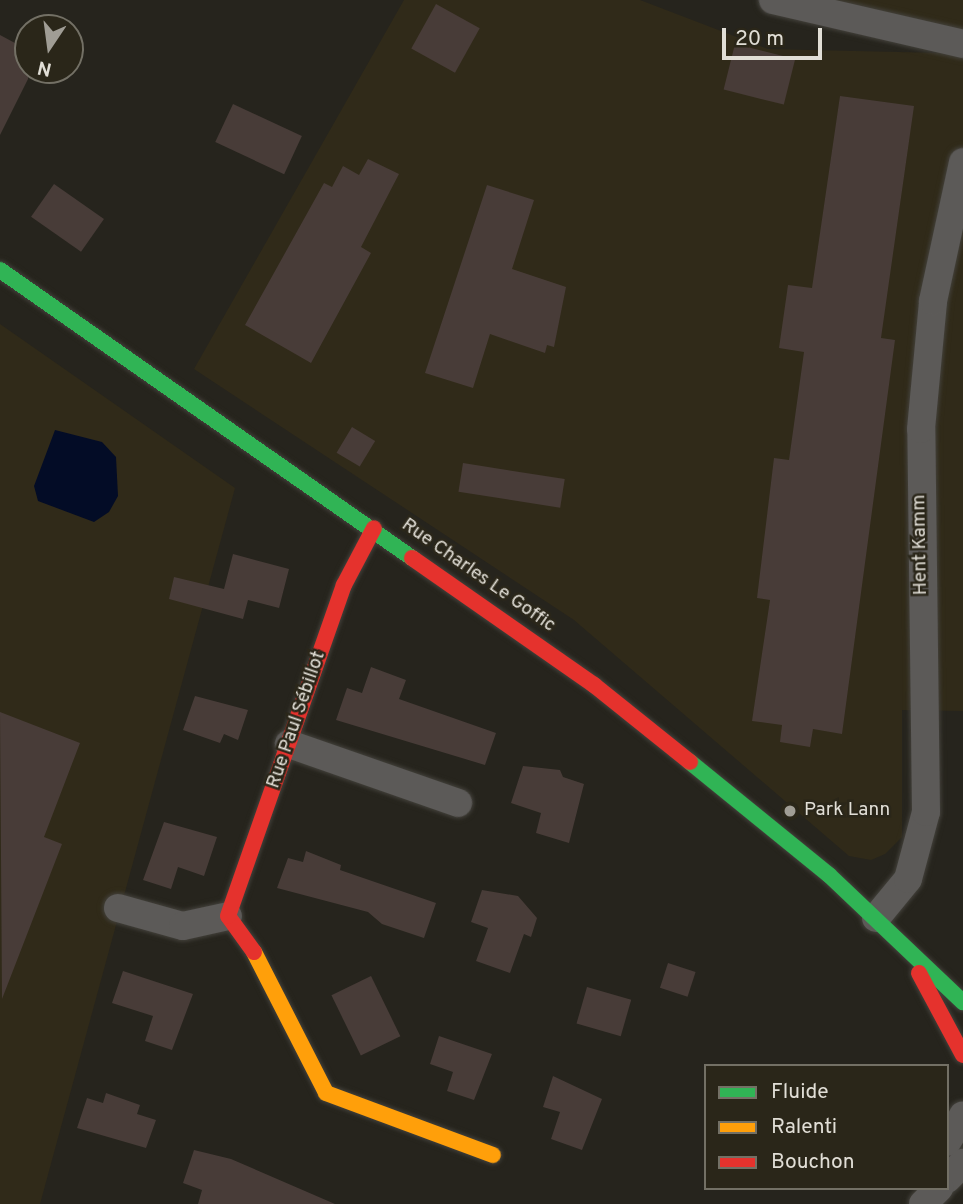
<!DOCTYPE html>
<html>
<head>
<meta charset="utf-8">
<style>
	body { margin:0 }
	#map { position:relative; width:963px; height:1204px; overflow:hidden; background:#26241d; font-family:Overpass,sans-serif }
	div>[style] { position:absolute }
	.built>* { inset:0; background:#302a19 }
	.water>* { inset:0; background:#030c26 }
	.building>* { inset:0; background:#483c38; transform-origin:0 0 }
	.roads { filter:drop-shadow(0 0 2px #43413b) drop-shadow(0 0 2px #43413b) }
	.street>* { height:28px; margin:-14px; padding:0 14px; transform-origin:14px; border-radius:14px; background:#5c5a58 }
	.fast>* { height:16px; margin:-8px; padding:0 8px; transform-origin:8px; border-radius:8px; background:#30b455 }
	.slow>* { height:16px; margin:-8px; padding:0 8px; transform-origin:8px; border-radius:8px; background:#ff9f0a }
	.jam>* { height:16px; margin:-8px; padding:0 8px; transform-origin:8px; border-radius:8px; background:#e5322d }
	.dots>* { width:19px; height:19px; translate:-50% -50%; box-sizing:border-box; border:4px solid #2a2619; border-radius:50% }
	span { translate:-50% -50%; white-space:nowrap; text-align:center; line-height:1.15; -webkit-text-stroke:5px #2a2619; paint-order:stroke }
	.street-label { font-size:19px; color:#e1ded6 }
	.poi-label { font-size:19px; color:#e1ded6 }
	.left { translate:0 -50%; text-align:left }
	.legend { position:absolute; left:704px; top:1064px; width:245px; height:126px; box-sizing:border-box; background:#2a2619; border:2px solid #737065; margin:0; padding:9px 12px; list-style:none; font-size:21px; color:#e1ded6 }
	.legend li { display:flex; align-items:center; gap:14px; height:35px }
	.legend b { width:35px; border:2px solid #737065 }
	.north { position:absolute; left:14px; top:14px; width:70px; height:70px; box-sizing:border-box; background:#2a2619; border:2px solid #737065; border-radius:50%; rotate:193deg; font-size:19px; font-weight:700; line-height:28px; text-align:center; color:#e1ded6 }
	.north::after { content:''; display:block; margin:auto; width:24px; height:32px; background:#a09d95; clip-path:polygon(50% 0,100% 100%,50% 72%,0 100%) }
	.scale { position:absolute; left:722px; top:28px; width:100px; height:32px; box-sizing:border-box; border:4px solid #e1ded6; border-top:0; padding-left:9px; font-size:21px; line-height:24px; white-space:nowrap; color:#e1ded6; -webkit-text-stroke:5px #2a2619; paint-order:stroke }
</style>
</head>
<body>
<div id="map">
	<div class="built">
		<i style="clip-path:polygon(404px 0,640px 0,768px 49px,941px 53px,822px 0,963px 0,963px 711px,902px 710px,902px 837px,885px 854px,871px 860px,849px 856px,574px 620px,194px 369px)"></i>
		<i style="clip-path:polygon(0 324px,235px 488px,40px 1204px,0 1204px)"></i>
	</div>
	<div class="water">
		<i style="clip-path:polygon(55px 430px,102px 442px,116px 457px,118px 496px,109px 512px,94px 522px,38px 501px,34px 486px)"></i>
	</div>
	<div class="building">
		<i style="left:436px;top:4px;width:50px;height:51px;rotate:29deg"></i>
		<i style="clip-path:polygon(0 35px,28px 50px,28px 79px,0 135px)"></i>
		<i style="left:735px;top:44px;width:62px;height:47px;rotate:14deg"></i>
		<i style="clip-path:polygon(840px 96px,914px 106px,881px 338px,895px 340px,842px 734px,813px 729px,810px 747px,780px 742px,782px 725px,752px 721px,770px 600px,757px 598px,774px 458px,789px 460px,804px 352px,779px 348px,788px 285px,812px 288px)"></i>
		<i style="left:233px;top:104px;width:76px;height:42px;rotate:25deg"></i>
		<i style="clip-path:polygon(368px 159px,399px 174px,361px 247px,371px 253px,311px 363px,245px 325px,324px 183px,332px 187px,343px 166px,359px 175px)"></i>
		<i style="left:54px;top:184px;width:61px;height:40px;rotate:35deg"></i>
		<i style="clip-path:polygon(487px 185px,534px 200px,512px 269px,566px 287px,554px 347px,547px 345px,545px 353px,490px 334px,473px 388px,425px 373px)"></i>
		<i style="left:352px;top:427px;width:27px;height:30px;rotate:31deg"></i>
		<i style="left:463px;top:463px;width:103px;height:29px;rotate:9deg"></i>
		<i style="clip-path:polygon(233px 554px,289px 569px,279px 608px,248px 600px,243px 619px,169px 599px,174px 577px,224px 589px)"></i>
		<i style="clip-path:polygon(371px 667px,406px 680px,399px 699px,496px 733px,485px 765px,336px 720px,347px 688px,362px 693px)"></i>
		<i style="clip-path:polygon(195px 696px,248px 710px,238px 740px,224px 734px,220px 743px,183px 730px)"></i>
		<i style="clip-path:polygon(0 712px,80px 743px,44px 837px,62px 844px,2px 999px)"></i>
		<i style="clip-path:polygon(523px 766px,560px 770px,563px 777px,584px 784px,569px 843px,536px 833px,541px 813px,511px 803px)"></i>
		<i style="clip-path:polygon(164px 822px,217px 837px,204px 876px,178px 867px,171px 889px,143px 880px)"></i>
		<i style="clip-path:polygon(306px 851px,341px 865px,340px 870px,436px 903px,424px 938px,382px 924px,368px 912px,277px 888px,288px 858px,303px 862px)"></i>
		<i style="clip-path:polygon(482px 890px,518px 896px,537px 918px,531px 937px,524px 934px,510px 973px,476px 961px,488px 928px,471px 922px)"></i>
		<i style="left:668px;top:963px;width:29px;height:26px;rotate:18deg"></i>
		<i style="clip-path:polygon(123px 971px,193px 994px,172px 1050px,145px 1041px,153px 1016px,112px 1003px)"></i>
		<i style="left:371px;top:976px;width:67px;height:44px;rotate:64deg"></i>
		<i style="left:587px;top:987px;width:46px;height:38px;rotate:16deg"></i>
		<i style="clip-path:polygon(439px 1036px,492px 1054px,474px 1100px,447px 1091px,453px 1072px,430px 1064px)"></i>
		<i style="clip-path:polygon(553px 1076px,602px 1099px,582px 1150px,551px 1139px,560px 1112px,543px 1107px)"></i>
		<i style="clip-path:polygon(106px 1093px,140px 1105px,137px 1114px,156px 1120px,146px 1148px,77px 1128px,87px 1098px,103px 1103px)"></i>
		<i style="clip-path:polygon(194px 1150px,231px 1159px,335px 1204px,198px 1204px,202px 1190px,183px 1183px)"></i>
	</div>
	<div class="roads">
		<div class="street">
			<i style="left:773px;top:0;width:195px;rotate:13deg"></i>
			<i style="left:289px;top:744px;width:179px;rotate:19.2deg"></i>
			<i style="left:118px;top:908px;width:67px;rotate:15.5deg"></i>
			<i style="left:183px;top:926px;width:46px;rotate:-12.5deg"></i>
			<i style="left:876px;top:918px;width:50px;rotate:-50.6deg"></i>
			<i style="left:908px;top:879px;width:69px;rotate:-75deg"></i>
			<i style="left:926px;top:812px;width:383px;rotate:-90.7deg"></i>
			<i style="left:921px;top:429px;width:129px;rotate:-84.6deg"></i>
			<i style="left:933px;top:301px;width:142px;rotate:-77.8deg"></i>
			<i style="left:947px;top:1142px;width:31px;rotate:-59deg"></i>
			<i style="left:947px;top:1179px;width:23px;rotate:-45deg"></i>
			<i style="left:923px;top:1204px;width:23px;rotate:-45deg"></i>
		</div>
		<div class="fast">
			<i style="left:0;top:270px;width:503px;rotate:34.95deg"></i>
			<i style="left:690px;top:762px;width:179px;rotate:39.1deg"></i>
			<i style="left:829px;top:875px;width:185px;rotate:43.5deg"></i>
		</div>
		<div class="slow">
			<i style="left:254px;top:952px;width:158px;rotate:62.9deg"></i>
			<i style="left:326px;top:1093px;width:178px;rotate:20.4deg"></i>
		</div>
		<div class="jam">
			<i style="left:412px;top:558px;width:222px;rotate:34.9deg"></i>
			<i style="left:594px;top:685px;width:123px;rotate:38.7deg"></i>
			<i style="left:254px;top:952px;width:44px;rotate:-125.8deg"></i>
			<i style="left:228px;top:916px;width:351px;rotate:-70.7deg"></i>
			<i style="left:344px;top:585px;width:64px;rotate:-62.2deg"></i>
			<i style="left:919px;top:973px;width:93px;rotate:61.8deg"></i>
		</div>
	</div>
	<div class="dots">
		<i style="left:790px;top:811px;background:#a09d95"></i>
	</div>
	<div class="street-label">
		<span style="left:921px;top:545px;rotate:-91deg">Hent Kamm</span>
		<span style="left:478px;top:576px;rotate:35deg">Rue Charles Le Goffic</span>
		<span style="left:297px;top:720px;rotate:-71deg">Rue Paul Sébillot</span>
	</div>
	<div class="poi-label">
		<span class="left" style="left:804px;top:811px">Park Lann</span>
	</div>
	<ul class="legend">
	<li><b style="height:9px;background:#30b455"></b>Fluide</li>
	<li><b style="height:9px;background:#ff9f0a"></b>Ralenti</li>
	<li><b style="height:9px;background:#e5322d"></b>Bouchon</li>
	</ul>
	<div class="north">N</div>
	<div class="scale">20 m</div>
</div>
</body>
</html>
